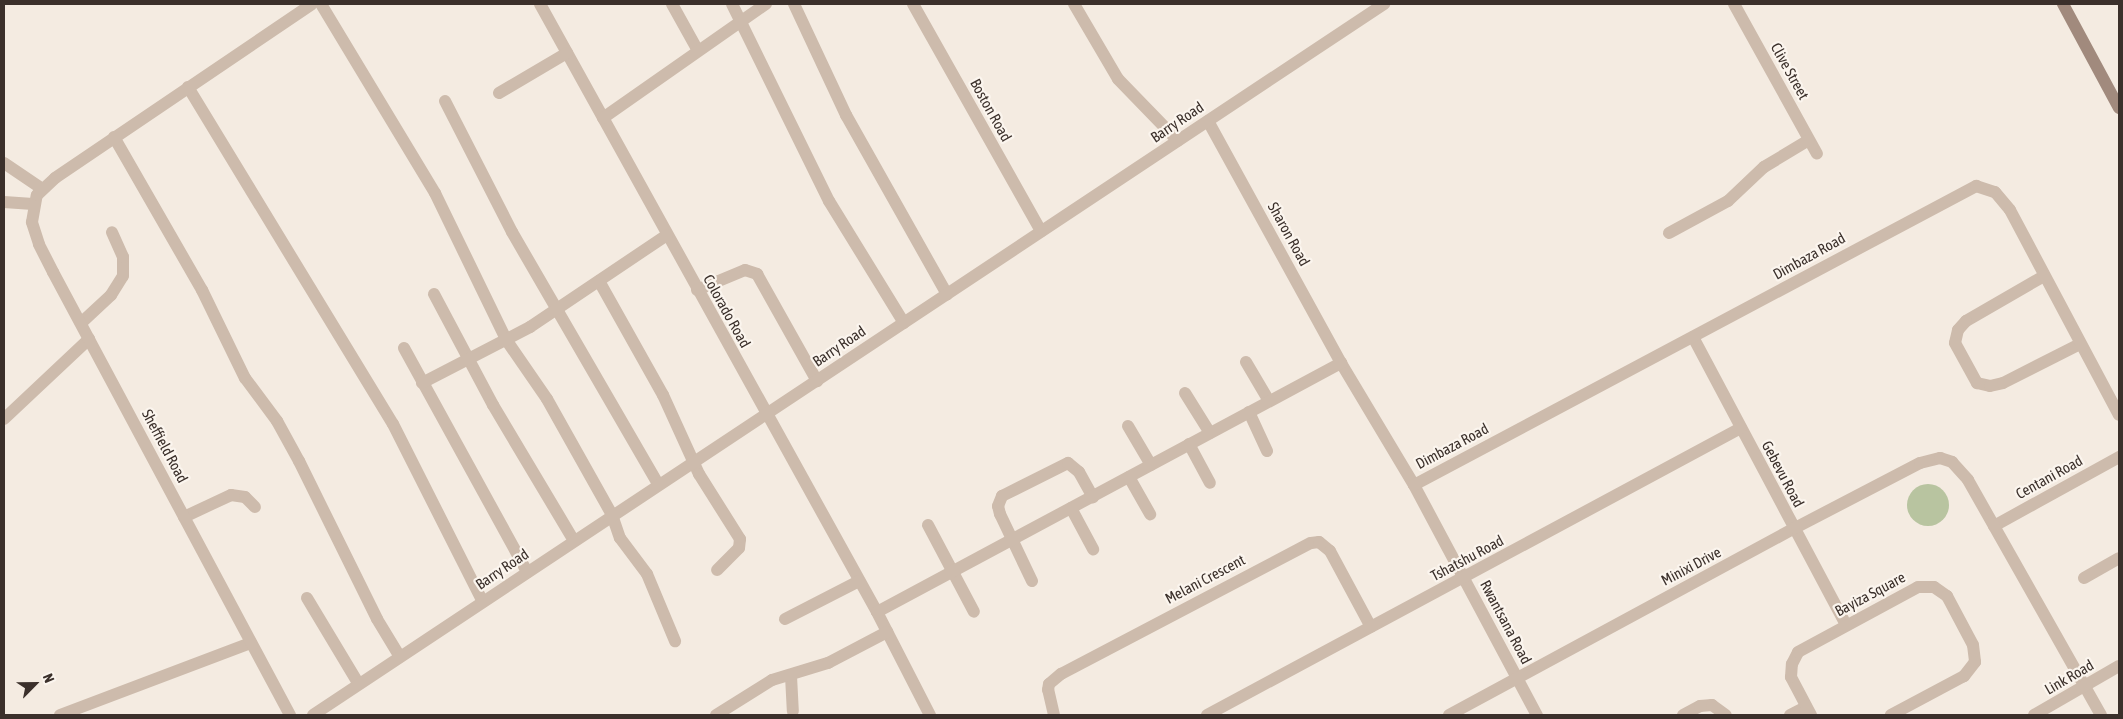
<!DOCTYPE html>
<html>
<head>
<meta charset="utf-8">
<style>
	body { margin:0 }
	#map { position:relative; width:2123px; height:719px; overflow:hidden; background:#f4ebe1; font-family:"Asap Condensed",sans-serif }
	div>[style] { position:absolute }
	.green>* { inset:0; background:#b8c4a0 }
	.round { border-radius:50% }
	.minor>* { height:12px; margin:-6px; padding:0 6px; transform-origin:6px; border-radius:6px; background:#cdbbac }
	.tertiary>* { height:12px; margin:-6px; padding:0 6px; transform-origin:6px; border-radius:6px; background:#cdbbac }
	.secondary>* { height:12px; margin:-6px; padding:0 6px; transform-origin:6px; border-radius:6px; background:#a18a7d }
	span { translate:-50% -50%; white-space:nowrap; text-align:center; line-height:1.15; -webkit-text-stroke:4.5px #fbf5ee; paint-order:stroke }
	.street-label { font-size:15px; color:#3b302b }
	.frame { position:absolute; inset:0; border:5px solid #3b302b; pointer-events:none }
	.north { position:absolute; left:10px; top:659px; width:50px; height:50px; -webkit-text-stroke:4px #fbf5ee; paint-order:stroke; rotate:67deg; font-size:14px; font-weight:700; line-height:20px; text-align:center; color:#3b302b }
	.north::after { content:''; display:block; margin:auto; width:18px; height:22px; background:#3b302b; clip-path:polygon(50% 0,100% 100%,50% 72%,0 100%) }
</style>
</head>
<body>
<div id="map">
	<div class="green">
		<i class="round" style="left:1907px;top:484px;width:42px;height:42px"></i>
	</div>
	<div class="minor">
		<i style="left:321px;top:4px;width:221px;rotate:58.9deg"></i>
		<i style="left:435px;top:193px;width:165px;rotate:64.1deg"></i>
		<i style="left:507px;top:341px;width:70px;rotate:55.4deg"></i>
		<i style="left:547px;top:399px;width:133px;rotate:60.7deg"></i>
		<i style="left:612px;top:515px;width:24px;rotate:71deg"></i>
		<i style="left:620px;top:538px;width:45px;rotate:53.1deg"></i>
		<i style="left:647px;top:574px;width:73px;rotate:67.3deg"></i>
		<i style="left:540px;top:4px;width:695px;rotate:61deg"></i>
		<i style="left:877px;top:612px;width:116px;rotate:62.8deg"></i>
		<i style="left:672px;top:4px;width:51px;rotate:60.9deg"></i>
		<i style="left:732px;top:4px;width:220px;rotate:63.8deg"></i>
		<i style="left:829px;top:201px;width:143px;rotate:58.4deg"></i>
		<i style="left:794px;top:4px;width:123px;rotate:64.9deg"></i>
		<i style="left:846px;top:115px;width:206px;rotate:60.6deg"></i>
		<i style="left:913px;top:4px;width:261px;rotate:60.6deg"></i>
		<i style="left:1074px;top:4px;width:87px;rotate:59.6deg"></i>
		<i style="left:1118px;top:79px;width:86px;rotate:45.9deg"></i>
		<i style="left:1734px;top:4px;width:171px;rotate:61deg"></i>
		<i style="left:188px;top:87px;width:394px;rotate:58.7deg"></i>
		<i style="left:393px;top:424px;width:199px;rotate:63.2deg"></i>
		<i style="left:499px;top:93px;width:79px;rotate:-30.5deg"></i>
		<i style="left:445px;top:101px;width:147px;rotate:62.9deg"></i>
		<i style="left:512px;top:232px;width:291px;rotate:59.9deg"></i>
		<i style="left:603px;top:118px;width:199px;rotate:-35deg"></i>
		<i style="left:1208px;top:121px;width:276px;rotate:61.2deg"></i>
		<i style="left:1341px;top:363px;width:142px;rotate:59.1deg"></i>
		<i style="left:1414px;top:485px;width:261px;rotate:61.9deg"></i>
		<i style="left:114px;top:137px;width:177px;rotate:60.1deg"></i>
		<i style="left:202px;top:290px;width:98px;rotate:64deg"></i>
		<i style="left:245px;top:378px;width:54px;rotate:53.3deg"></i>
		<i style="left:277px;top:421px;width:46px;rotate:61.2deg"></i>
		<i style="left:299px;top:461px;width:176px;rotate:63.7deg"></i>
		<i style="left:377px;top:619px;width:44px;rotate:58.8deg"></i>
		<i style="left:4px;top:163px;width:45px;rotate:34deg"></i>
		<i style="left:4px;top:202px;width:29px;rotate:4deg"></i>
		<i style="left:1669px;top:233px;width:67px;rotate:-28.5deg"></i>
		<i style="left:1728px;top:201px;width:50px;rotate:-43.4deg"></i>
		<i style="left:1764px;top:167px;width:52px;rotate:-31deg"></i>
		<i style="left:2044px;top:276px;width:90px;rotate:150deg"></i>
		<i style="left:1966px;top:321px;width:12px;rotate:132deg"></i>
		<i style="left:1958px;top:330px;width:13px;rotate:103deg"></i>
		<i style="left:1955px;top:343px;width:46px;rotate:61.2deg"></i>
		<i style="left:1977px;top:383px;width:13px;rotate:13deg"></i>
		<i style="left:1990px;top:386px;width:13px;rotate:-13deg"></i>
		<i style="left:2003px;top:383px;width:86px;rotate:-26.9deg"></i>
		<i style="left:599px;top:281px;width:131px;rotate:60.7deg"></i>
		<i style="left:663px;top:395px;width:87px;rotate:65.5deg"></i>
		<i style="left:699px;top:474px;width:77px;rotate:57.8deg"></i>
		<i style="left:740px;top:539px;width:9px;rotate:96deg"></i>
		<i style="left:739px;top:548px;width:31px;rotate:135deg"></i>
		<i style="left:697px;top:290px;width:52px;rotate:-22.6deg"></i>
		<i style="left:745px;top:270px;width:13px;rotate:18deg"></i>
		<i style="left:757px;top:274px;width:123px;rotate:60.7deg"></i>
		<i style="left:434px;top:294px;width:126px;rotate:62deg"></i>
		<i style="left:493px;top:405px;width:158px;rotate:59.2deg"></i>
		<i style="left:81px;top:323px;width:41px;rotate:-43deg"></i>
		<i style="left:111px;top:295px;width:22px;rotate:-58deg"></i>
		<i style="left:123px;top:276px;width:19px;rotate:-90deg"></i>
		<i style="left:123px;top:257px;width:27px;rotate:-114deg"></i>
		<i style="left:1693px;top:337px;width:326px;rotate:62deg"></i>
		<i style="left:404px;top:348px;width:256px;rotate:61.2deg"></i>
		<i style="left:1246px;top:362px;width:45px;rotate:59.5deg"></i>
		<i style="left:422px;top:383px;width:122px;rotate:-27.4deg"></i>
		<i style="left:530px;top:327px;width:165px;rotate:-33.9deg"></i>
		<i style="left:1185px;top:393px;width:47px;rotate:58deg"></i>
		<i style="left:1249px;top:412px;width:43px;rotate:65.2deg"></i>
		<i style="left:4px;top:419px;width:117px;rotate:-43.3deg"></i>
		<i style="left:1128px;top:426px;width:45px;rotate:59.5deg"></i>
		<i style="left:1189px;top:444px;width:44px;rotate:61.7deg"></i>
		<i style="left:1129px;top:477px;width:43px;rotate:60.4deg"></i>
		<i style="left:1414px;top:485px;width:637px;rotate:-28.01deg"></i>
		<i style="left:1976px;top:186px;width:20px;rotate:18deg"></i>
		<i style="left:1995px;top:192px;width:23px;rotate:50deg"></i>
		<i style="left:2010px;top:210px;width:232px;rotate:62deg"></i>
		<i style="left:1071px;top:508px;width:47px;rotate:61.8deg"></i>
		<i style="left:184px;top:517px;width:52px;rotate:-25.1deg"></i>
		<i style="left:231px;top:495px;width:14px;rotate:8deg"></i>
		<i style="left:245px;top:497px;width:14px;rotate:45deg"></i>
		<i style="left:928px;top:525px;width:98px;rotate:62.1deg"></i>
		<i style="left:1994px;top:526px;width:143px;rotate:-28.9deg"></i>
		<i style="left:2084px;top:578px;width:40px;rotate:-29.7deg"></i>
		<i style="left:1032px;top:581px;width:74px;rotate:-115.5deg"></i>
		<i style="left:1000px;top:514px;width:8px;rotate:-104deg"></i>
		<i style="left:998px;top:506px;width:11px;rotate:-68deg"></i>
		<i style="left:1002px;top:496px;width:74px;rotate:-26.6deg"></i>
		<i style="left:1068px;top:463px;width:14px;rotate:39deg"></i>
		<i style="left:1079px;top:472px;width:29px;rotate:61deg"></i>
		<i style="left:307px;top:598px;width:99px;rotate:59deg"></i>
		<i style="left:877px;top:612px;width:527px;rotate:-28.22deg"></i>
		<i style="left:785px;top:619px;width:83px;rotate:-27.2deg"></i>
		<i style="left:791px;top:676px;width:35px;rotate:87deg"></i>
		<i style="left:60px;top:715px;width:204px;rotate:-20.7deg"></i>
		<i style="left:313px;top:715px;width:1286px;rotate:-33.58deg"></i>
		<i style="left:716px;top:715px;width:66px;rotate:-32deg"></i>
		<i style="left:772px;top:680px;width:59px;rotate:-16.9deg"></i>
		<i style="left:828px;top:663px;width:67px;rotate:-27.7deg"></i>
		<i style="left:1054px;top:715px;width:26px;rotate:-103deg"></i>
		<i style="left:1048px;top:690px;width:6px;rotate:-81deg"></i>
		<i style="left:1049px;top:684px;width:16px;rotate:-40deg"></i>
		<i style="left:1061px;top:674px;width:282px;rotate:-27.7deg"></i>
		<i style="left:1311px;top:543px;width:8px;rotate:-7deg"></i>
		<i style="left:1319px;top:542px;width:14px;rotate:39deg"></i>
		<i style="left:1330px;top:551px;width:86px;rotate:61.7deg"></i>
		<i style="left:1207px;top:715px;width:606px;rotate:-28.26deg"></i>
		<i style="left:1449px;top:715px;width:393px;rotate:-28.4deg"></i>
		<i style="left:1795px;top:528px;width:141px;rotate:-27.5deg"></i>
		<i style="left:1920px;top:463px;width:21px;rotate:-14deg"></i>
		<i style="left:1940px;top:458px;width:13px;rotate:18deg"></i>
		<i style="left:1952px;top:462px;width:24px;rotate:48deg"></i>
		<i style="left:1968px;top:480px;width:270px;rotate:60.5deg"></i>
		<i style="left:1683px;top:715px;width:19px;rotate:-28deg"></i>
		<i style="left:1700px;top:706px;width:12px;rotate:-5deg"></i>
		<i style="left:1712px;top:705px;width:17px;rotate:36deg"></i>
		<i style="left:1790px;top:715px;width:18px;rotate:-27deg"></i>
		<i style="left:1811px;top:715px;width:43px;rotate:-117.8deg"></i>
		<i style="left:1791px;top:677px;width:13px;rotate:-86deg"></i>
		<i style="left:1792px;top:664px;width:13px;rotate:-63deg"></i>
		<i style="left:1798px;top:652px;width:136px;rotate:-28.4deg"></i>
		<i style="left:1918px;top:587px;width:16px"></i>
		<i style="left:1934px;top:587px;width:16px;rotate:35deg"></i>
		<i style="left:1947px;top:596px;width:55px;rotate:62deg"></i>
		<i style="left:1973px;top:645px;width:17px;rotate:83deg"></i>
		<i style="left:1975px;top:662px;width:18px;rotate:128deg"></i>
		<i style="left:1964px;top:676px;width:83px;rotate:151.9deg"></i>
		<i style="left:2034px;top:715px;width:98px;rotate:-30deg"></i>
	</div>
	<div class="tertiary">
		<i style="left:290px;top:715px;width:502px;rotate:-118.15deg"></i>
		<i style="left:53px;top:272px;width:31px;rotate:-117deg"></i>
		<i style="left:39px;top:244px;width:23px;rotate:-108deg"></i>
		<i style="left:32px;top:222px;width:27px;rotate:-80deg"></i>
		<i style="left:37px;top:195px;width:25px;rotate:-43deg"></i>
		<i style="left:55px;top:178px;width:310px;rotate:-34.1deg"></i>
	</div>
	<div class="secondary">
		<i style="left:2063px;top:4px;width:118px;rotate:61.7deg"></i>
	</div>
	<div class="street-label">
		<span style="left:1790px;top:71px;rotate:61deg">Clive Street</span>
		<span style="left:991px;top:110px;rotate:61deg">Boston Road</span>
		<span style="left:1177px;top:122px;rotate:-34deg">Barry Road</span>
		<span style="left:1289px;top:234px;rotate:61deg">Sharon Road</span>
		<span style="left:1809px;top:256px;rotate:-29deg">Dimbaza Road</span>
		<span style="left:727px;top:311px;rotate:61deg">Colorado Road</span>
		<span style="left:839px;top:346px;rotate:-34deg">Barry Road</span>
		<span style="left:165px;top:446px;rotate:62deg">Sheffield Road</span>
		<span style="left:1452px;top:446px;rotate:-28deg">Dimbaza Road</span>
		<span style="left:1783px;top:474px;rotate:62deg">Gebevu Road</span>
		<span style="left:2049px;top:477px;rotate:-29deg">Centani Road</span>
		<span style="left:1467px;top:558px;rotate:-28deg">Tshatshu Road</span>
		<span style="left:1691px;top:566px;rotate:-28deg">Minixi Drive</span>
		<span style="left:502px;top:569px;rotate:-34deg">Barry Road</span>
		<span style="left:1205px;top:579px;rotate:-28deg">Melani Crescent</span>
		<span style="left:1870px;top:594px;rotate:-28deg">Bayiza Square</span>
		<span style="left:1506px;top:622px;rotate:62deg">Rwantsana Road</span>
		<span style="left:2069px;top:677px;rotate:-30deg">Link Road</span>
	</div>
	<div class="frame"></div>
	<div class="north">N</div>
</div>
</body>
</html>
